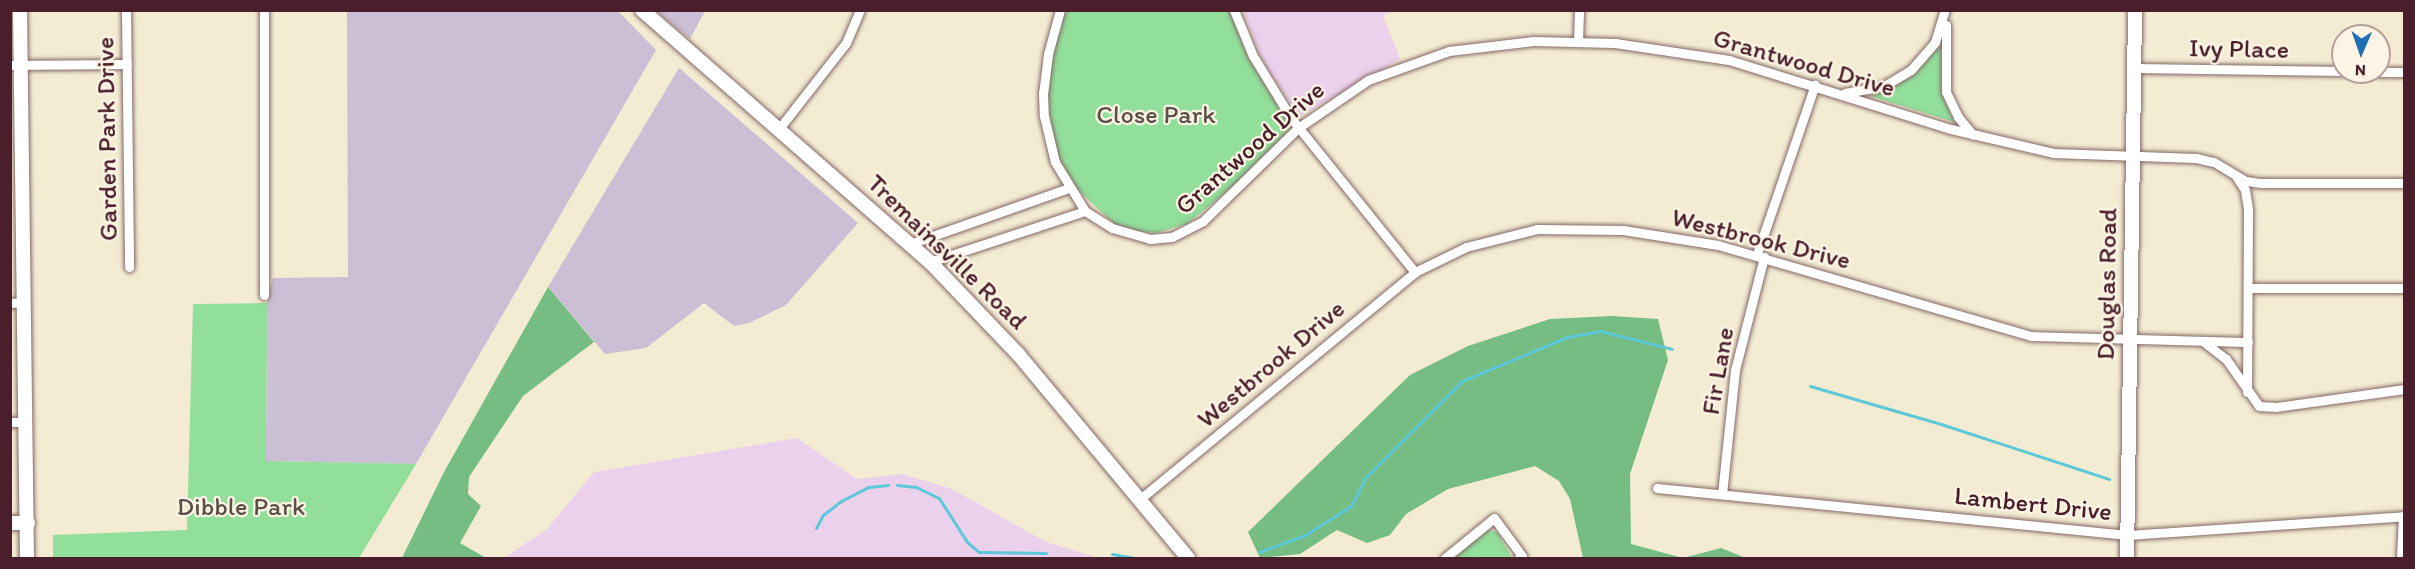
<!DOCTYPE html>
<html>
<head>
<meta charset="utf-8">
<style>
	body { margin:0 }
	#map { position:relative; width:2415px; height:569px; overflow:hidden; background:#f3ecd3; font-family:Itim,sans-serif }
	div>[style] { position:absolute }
	.built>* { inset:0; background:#ebd1eb }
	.industrial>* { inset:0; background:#cbbfd5 }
	.green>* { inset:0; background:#92de9b }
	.forest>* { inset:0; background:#75bd83 }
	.stream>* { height:3px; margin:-1.5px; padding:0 1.5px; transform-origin:1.5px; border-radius:1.5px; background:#5ec8d8 }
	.roads { filter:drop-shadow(0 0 2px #856766) drop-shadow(0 0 2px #856766) }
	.street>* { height:9px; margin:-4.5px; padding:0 4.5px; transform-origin:4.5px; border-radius:4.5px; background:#fff }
	.secondary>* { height:14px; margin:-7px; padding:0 7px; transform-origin:7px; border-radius:7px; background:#fff }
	span { translate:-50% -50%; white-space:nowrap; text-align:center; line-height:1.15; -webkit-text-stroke:4.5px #fcf5e5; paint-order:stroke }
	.street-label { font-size:26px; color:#4a1f2b }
	.park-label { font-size:26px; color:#5c4f47 }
	.frame { position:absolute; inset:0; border:12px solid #4a1f2b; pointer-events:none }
	.north { position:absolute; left:2331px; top:24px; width:60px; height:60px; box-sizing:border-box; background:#fcf5e5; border:2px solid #b59f9b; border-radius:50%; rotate:182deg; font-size:16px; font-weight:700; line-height:24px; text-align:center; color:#4a1f2b }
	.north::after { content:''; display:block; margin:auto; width:21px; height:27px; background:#1f6fb2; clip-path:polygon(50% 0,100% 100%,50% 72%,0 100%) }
</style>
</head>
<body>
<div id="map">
	<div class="built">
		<i style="clip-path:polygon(1243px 11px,1397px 11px,1383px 15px,1400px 59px,1299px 117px,1261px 58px)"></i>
		<i style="clip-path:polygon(797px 438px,857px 479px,903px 474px,952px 489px,1046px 542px,1099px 558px,504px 558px,547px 529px,594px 472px)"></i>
	</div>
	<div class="industrial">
		<i style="clip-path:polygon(347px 11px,618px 11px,656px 50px,416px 464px,266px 461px,267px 303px,273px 278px,348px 277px)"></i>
		<i style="clip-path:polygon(656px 11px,705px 11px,690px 39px)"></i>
		<i style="clip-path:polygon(679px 68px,858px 223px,786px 305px,749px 323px,734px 326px,704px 303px,646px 348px,605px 354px,548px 287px)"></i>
	</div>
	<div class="green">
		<i style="clip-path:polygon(1063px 11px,1230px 11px,1290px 129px,1238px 182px,1187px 224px,1156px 233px,1132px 231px,1113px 223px,1075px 187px,1062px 167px,1050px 127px,1046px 75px)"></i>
		<i style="clip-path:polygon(1937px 47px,1941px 48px,1941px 88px,1954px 122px,1870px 96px,1916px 70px)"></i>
		<i style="clip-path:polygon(267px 303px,266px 461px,416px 464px,359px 558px,53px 558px,53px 535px,187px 530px,193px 304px)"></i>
		<i style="clip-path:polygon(1488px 530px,1497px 532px,1512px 558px,1453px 558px)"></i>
	</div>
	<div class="forest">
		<i style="clip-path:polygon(548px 287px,594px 342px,523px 396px,469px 477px,468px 494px,481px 506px,460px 543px,486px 558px,402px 558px,444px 472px)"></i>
		<i style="clip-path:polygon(1612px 316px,1658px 319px,1668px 360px,1630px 474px,1631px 544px,1683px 558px,1583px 558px,1570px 499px,1559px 481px,1535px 466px,1448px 489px,1406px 514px,1390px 535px,1367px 543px,1337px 530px,1300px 554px,1260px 558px,1248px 532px,1410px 375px,1468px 346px,1550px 319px)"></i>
		<i style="clip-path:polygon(1721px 548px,1746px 558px,1683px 558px)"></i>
	</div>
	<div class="stream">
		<i style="left:1810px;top:386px;width:140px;rotate:16.2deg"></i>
		<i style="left:1944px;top:425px;width:174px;rotate:18.1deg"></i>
		<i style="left:897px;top:485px;width:19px;rotate:6deg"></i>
		<i style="left:916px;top:487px;width:25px;rotate:26deg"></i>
		<i style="left:939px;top:498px;width:52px;rotate:57.5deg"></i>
		<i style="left:967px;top:542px;width:16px;rotate:40deg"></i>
		<i style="left:979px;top:552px;width:67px;rotate:0.9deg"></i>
		<i style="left:816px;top:528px;width:15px;rotate:-62deg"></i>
		<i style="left:823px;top:515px;width:23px;rotate:-38deg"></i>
		<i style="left:841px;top:501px;width:31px;rotate:-27deg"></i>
		<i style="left:869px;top:487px;width:19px;rotate:-6deg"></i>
		<i style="left:1259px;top:552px;width:49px;rotate:-20.3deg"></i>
		<i style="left:1305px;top:535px;width:54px;rotate:-32.2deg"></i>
		<i style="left:1351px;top:506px;width:33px;rotate:-63deg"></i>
		<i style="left:1366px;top:477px;width:136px;rotate:-45deg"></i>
		<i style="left:1462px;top:381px;width:114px;rotate:-22.7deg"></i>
		<i style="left:1567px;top:337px;width:34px;rotate:-10deg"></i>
		<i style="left:1600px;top:331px;width:74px;rotate:14deg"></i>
		<i style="left:1112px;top:554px;width:23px;rotate:10deg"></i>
		<i style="left:270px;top:558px;width:13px"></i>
	</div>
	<div class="roads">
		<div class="street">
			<i style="left:126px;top:10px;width:257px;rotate:89.3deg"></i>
			<i style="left:264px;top:10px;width:285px;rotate:90deg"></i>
			<i style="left:1060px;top:10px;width:46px;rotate:105.3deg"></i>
			<i style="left:1048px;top:54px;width:38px;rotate:97deg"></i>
			<i style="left:1043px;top:92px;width:24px;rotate:88deg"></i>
			<i style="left:1044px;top:116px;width:47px;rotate:76.6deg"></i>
			<i style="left:1055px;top:162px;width:57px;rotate:58.5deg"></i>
			<i style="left:1085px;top:211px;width:32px;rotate:32deg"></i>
			<i style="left:1112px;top:228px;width:40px;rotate:16deg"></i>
			<i style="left:1150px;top:239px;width:22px;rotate:-5deg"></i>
			<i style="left:1172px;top:237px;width:35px;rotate:-27deg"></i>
			<i style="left:1203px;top:221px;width:133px;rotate:-44.4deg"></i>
			<i style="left:1298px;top:128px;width:85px;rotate:-34.4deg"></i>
			<i style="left:1368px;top:80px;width:86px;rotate:-19.7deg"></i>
			<i style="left:1449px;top:51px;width:85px;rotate:-6.8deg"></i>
			<i style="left:1533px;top:41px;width:82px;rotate:1.4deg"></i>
			<i style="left:1615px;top:43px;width:115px;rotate:8.5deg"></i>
			<i style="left:1729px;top:60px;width:232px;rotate:17.3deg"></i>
			<i style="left:1951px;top:129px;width:105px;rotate:13.2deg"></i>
			<i style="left:2053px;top:153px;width:143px;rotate:2deg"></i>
			<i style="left:2196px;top:158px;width:18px;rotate:13deg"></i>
			<i style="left:2214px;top:162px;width:37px;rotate:31deg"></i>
			<i style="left:2246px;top:181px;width:15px;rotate:8deg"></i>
			<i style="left:2261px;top:183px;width:143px"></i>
			<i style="left:1234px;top:10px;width:50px;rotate:67.6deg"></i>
			<i style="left:1253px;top:56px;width:73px;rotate:58.5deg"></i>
			<i style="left:1291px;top:118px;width:198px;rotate:51.2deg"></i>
			<i style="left:1946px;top:25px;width:67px;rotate:90deg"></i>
			<i style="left:1946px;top:92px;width:28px;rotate:64deg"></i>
			<i style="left:1958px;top:117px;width:23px;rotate:50deg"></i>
			<i style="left:1578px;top:41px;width:31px;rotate:-88deg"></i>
			<i style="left:10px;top:65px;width:117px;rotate:-0.5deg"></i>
			<i style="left:2134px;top:68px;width:209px;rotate:0.8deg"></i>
			<i style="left:2379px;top:72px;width:25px"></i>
			<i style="left:1845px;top:93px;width:40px;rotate:-10deg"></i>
			<i style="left:1884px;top:86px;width:31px;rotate:-31deg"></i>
			<i style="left:1911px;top:70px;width:37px;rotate:-49deg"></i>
			<i style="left:1935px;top:42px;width:34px;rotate:-73deg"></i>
			<i style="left:778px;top:130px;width:110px;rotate:-52deg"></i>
			<i style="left:846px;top:43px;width:36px;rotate:-67deg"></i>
			<i style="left:2236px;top:176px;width:17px;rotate:57deg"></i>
			<i style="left:2245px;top:190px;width:19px;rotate:81deg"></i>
			<i style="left:2248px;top:209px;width:183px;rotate:90.3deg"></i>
			<i style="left:910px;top:244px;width:169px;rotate:-19.4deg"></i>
			<i style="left:1757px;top:254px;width:179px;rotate:-71.1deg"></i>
			<i style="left:930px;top:262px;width:163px;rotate:-18.2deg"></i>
			<i style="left:2249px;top:288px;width:155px"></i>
			<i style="left:10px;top:303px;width:14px;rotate:-4deg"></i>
			<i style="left:2204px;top:342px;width:28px;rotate:38deg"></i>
			<i style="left:2226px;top:359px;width:57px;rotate:54.9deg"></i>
			<i style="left:2259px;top:406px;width:17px;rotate:3deg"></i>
			<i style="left:2276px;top:407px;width:129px;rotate:-8deg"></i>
			<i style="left:10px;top:422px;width:16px"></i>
			<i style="left:1657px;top:488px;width:473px;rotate:5.7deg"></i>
			<i style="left:2128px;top:535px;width:277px;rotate:-3.9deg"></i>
			<i style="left:1722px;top:494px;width:125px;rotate:-84deg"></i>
			<i style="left:1735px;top:370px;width:117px;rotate:-75.6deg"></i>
			<i style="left:1140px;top:499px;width:357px;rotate:-39.5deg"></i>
			<i style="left:1415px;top:272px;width:57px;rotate:-26.1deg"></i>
			<i style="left:1466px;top:247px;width:73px;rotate:-14.2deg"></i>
			<i style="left:1537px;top:229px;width:86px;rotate:0.7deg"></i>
			<i style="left:1623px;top:230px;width:96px;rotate:9deg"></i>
			<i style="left:1718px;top:245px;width:326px;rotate:16.2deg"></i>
			<i style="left:2031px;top:336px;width:217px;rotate:1.6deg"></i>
			<i style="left:1445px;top:558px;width:63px;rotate:-39.2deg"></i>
			<i style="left:1494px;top:518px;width:47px;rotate:53.6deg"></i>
			<i style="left:1522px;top:556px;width:4px;rotate:146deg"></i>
			<i style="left:2401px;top:558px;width:42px;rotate:-87.3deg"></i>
		</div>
		<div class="secondary">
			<i style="left:20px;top:10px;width:548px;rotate:89.27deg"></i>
			<i style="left:642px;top:10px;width:383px;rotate:41.2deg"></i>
			<i style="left:930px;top:262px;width:127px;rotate:46.3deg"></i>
			<i style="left:1018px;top:354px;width:266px;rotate:50.2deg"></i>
			<i style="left:10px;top:523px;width:18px"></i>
			<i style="left:2127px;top:558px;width:548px;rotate:-89.16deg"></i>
		</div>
	</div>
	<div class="street-label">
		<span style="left:2239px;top:49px;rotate:1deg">Ivy Place</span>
		<span style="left:1804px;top:63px;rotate:16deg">Grantwood Drive</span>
		<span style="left:107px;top:139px;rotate:-91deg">Garden Park Drive</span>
		<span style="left:1250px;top:148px;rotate:-41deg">Grantwood Drive</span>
		<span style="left:1761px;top:239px;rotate:14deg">Westbrook Drive</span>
		<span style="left:947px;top:252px;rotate:44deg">Tremainsville Road</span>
		<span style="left:2107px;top:284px;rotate:-89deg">Douglas Road</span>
		<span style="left:1271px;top:364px;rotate:-40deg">Westbrook Drive</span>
		<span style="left:1718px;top:371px;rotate:-80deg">Fir Lane</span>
		<span style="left:2033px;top:504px;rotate:6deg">Lambert Drive</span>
	</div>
	<div class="park-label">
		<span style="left:1156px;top:115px">Close Park</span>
		<span style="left:241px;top:507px">Dibble Park</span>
	</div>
	<div class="frame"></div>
	<div class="north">N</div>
</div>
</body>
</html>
